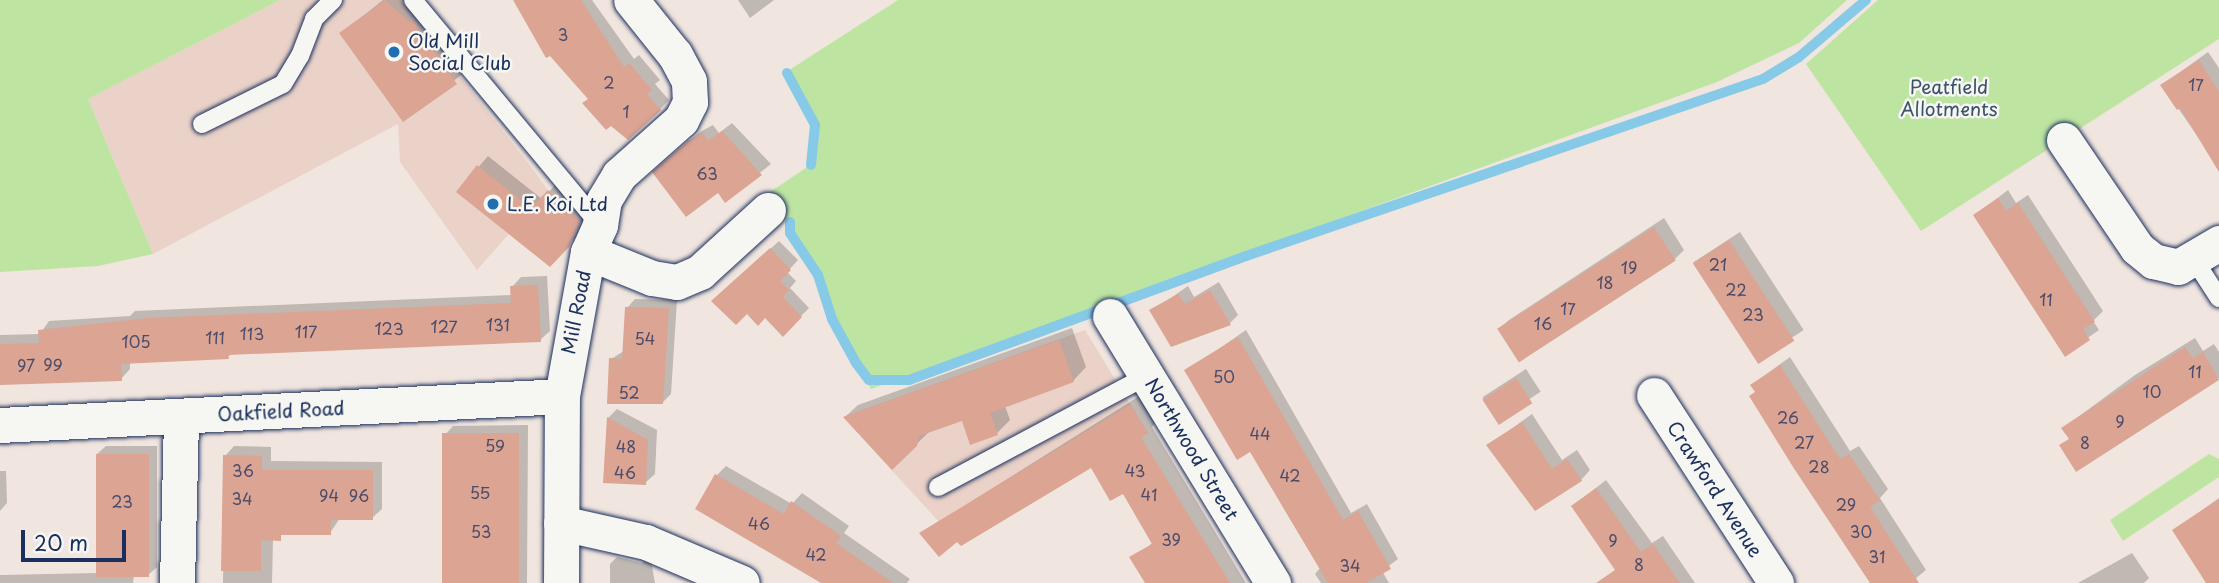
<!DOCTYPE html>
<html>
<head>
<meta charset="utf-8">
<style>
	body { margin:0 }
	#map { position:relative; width:2219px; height:583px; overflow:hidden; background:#f1e6df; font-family:"Playpen Sans",sans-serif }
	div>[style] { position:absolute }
	.built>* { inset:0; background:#ead2c8 }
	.green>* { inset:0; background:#bde5a1 }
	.shadow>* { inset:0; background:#0003; transform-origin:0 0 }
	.stream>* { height:10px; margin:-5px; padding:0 5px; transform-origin:5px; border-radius:5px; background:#87cae8 }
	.building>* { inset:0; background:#dba493; transform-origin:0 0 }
	.roads { filter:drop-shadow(0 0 2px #1b2f5e) drop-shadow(0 0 2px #1b2f5e) }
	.lane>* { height:18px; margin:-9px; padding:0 9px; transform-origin:9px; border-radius:9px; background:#f6f6f2 }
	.street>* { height:35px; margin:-17.5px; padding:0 17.5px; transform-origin:17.5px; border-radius:17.5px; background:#f6f6f2 }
	.dots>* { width:19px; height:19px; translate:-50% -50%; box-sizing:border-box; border:4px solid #f6f6f2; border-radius:50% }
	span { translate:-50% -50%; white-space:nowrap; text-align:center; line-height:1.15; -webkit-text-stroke:5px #f6f6f2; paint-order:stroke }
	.number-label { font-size:16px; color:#4b4c6b }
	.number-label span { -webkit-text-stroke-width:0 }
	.poi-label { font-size:19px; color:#1b2f5e }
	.left { translate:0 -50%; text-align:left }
	.park-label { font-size:19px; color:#3b536b }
	.street-label { font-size:19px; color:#1b2f5e }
	.scale { position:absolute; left:21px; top:530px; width:105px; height:32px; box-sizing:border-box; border:4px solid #1b2f5e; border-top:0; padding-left:9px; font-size:21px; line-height:24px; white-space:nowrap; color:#1b2f5e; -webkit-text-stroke:5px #f6f6f2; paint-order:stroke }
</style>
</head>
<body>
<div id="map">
	<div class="built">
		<i style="clip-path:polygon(280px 0,400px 0,532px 168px,548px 190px,477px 270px,400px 162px,398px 124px,153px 254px,88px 99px)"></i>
		<i style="clip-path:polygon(1085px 330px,1148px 433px,961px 546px,843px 417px)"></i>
	</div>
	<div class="green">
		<i style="clip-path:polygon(0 0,280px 0,88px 99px,153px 254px,98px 266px,0 272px)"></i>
		<i style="clip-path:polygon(898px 0,1847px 0,1799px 43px,1717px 82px,871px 389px,830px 318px,816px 277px,789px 241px,786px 220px,775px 221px,761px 198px,806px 168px,811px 146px,812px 128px,783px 74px)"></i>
		<i style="clip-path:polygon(1878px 0,2219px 0,2219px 39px,1921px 231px,1806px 64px)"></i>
		<i style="clip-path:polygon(2209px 454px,2219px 459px,2219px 477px,2123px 541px,2110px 520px)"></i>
	</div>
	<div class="shadow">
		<i style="clip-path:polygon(383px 0,414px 0,469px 69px,403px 120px,342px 33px)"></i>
		<i style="clip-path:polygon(515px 0,592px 0,634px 59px,639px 55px,660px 80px,655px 84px,669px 100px,660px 109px,590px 98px)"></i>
		<i style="clip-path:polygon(738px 0,774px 0,750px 18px)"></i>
		<i style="clip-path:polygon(2208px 52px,2219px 68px,2219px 167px,2162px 85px)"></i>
		<i style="clip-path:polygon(732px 123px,771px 164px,726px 200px,719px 191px,664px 163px,700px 132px,713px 125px,719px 133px)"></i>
		<i style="clip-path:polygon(488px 156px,542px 199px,558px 182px,588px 211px,578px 235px,550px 264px,458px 191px)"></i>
		<i style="clip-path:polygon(2008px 190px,2016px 203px,2028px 195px,2103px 311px,2093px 321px,2099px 330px,2065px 354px,1975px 215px)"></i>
		<i style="clip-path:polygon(1664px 218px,1684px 250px,1675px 259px,1518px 360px,1499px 329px,1509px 320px)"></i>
		<i style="left:1740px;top:232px;width:117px;height:56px;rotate:57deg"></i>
		<i style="clip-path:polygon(779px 241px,798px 260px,787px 272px,796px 281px,790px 288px,809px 308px,783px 334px,765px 316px,747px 311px,722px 293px)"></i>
		<i style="clip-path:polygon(547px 276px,550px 331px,540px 340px,232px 353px,228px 357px,130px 362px,130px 369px,121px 379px,0 383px,0 335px,40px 334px,49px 321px,130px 316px,135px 311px,512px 295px,512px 287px,521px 277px)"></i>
		<i style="clip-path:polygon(1219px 282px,1238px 315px,1230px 323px,1152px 311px,1188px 286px,1194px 297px)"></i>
		<i style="clip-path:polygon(635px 299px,677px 300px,671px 394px,663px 402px,611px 359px,624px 351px,627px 308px)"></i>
		<i style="clip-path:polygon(1072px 328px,1086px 367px,1073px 381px,1005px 406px,1010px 420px,997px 433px,963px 419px,930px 431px,892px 468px,845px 417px,858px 405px)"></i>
		<i style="clip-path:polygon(1246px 330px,1351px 513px,1367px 504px,1398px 559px,1382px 571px,1389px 583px,1321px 583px,1315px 574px,1321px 567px,1251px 450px,1187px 371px)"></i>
		<i style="clip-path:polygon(2195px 338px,2203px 351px,2214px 344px,2219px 352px,2219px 378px,2077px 470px,2062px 446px,2070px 438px,2063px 428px,2135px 375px)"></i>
		<i style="clip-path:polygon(1790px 357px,1850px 451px,1859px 446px,1888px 489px,1880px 498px,1926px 570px,1910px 583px,1872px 583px,1752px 385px)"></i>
		<i style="left:1526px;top:369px;width:27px;height:52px;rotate:57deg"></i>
		<i style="clip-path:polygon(1141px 395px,1157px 421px,1152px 427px,1246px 583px,1165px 583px,1146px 549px,1153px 542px,1123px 491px,1091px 466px,958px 540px,921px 533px)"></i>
		<i style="clip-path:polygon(617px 409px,657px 430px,655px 474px,645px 483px,608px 418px)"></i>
		<i style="clip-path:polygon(1532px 414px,1562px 460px,1577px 450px,1590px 470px,1581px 480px,1488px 446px)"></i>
		<i style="clip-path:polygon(528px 425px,527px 583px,442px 583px,444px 436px,453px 426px)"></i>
		<i style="clip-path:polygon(106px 446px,157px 446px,157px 567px,148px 575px,134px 575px,133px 583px,0 583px,0 575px,97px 573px,97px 454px)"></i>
		<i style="clip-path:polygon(234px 446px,271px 447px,271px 461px,382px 462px,382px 509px,372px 518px,340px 518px,330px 533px,286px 533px,273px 539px,272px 583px,223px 583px,225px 456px)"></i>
		<i style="clip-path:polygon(726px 466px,792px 504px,802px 493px,849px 526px,844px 533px,910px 579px,907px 583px,824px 583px,717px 475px)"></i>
		<i style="clip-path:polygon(0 471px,6px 471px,7px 503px,0 511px)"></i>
		<i style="clip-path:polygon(1606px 480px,1652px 543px,1663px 536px,1695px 583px,1625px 583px,1573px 506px)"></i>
		<i style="clip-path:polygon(2219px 498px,2219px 583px,2209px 583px,2174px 530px)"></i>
		<i style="clip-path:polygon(2132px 553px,2149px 578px,2144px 583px,2078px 583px)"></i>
		<i style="clip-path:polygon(650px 555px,655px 583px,610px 583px,610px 564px,617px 557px,642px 563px)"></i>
	</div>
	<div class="stream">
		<i style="left:787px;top:73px;width:59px;rotate:61.7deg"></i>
		<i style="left:815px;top:125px;width:40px;rotate:95.7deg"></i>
		<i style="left:790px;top:222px;width:11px;rotate:90deg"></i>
		<i style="left:790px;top:233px;width:50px;rotate:56.3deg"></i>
		<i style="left:818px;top:275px;width:46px;rotate:72.3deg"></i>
		<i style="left:832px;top:319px;width:50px;rotate:61.4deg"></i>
		<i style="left:856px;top:363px;width:21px;rotate:53deg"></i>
		<i style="left:869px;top:380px;width:40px"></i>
		<i style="left:909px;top:380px;width:359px;rotate:-20.2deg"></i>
		<i style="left:1246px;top:256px;width:546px;rotate:-18.9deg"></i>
		<i style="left:1763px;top:79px;width:42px;rotate:-31.4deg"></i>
		<i style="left:1799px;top:57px;width:88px;rotate:-40.4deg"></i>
	</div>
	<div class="building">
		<i style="clip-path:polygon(385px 0,409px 22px,412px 20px,457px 84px,403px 122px,339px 33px)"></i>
		<i style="clip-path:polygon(513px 0,581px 0,624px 67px,629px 63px,652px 90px,647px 94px,661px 110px,628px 140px,611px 126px,606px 130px,582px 103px,588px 99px,550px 56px,546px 58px)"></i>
		<i style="clip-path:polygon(2199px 60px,2219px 92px,2219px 172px,2180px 108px,2177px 110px,2160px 85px)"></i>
		<i style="clip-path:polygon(722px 131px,762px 175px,725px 203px,718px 193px,686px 217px,652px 172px,688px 141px,703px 133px,708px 141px)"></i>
		<i style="clip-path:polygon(477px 165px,531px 208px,548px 190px,580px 221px,569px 247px,550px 267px,456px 192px)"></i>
		<i style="clip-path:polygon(1998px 198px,2006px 211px,2018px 203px,2095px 322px,2083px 329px,2090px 340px,2065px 357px,1973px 215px)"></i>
		<i style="left:1654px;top:227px;width:40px;height:187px;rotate:57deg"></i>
		<i style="left:1729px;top:240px;width:120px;height:43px;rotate:57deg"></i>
		<i style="clip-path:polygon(770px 248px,791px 270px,780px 281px,789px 290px,783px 297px,802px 317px,783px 337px,765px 318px,758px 326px,747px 314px,736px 325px,711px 301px)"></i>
		<i style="clip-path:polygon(538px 285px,541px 342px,228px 355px,229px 359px,121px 364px,122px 381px,0 385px,0 344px,39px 343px,38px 330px,149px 318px,511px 303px,510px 286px)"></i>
		<i style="clip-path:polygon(1210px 290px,1231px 325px,1171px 347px,1149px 310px,1178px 294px,1185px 304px)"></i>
		<i style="clip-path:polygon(625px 307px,669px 308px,663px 404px,607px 404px,609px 358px,622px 359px)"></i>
		<i style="clip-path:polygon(1238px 337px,1343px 520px,1358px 511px,1391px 569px,1366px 583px,1328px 583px,1250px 452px,1237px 460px,1184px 370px)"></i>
		<i style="clip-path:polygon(1059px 340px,1074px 382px,990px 413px,998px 435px,970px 445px,962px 421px,919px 436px,917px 446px,892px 470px,843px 417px)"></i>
		<i style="clip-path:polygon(2185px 347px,2193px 359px,2203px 352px,2219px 380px,2076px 472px,2059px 445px,2069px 439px,2061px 428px)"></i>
		<i style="clip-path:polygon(1780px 365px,1840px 459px,1849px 454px,1880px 500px,1870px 507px,1919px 583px,1870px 583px,1793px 467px,1749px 396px,1755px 392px,1750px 385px)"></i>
		<i style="left:1516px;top:378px;width:30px;height:40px;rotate:57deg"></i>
		<i style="clip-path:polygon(1130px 405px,1148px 433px,1141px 437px,1230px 583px,1145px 583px,1129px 557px,1152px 544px,1123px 494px,1110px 501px,1091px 468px,961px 546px,957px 542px,939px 557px,919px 533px)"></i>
		<i style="clip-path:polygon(607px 417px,648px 440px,646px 485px,603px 483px)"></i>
		<i style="clip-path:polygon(1522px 422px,1552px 469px,1567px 459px,1582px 481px,1535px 511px,1486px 445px)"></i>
		<i style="left:519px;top:433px;width:150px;height:77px;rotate:90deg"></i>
		<i style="left:96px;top:454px;width:53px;height:123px"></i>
		<i style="clip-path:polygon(223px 455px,262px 456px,262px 470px,373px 470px,373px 520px,331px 520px,331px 535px,281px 535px,281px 541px,261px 540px,261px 571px,221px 571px)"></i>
		<i style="clip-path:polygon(715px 474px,784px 514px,791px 501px,841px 536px,836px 543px,893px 583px,821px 583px,695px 509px)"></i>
		<i style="clip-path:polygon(1596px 488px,1641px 552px,1653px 544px,1680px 583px,1596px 583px,1615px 570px,1571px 506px)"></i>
		<i style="clip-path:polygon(2219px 499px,2219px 583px,2206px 583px,2172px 530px)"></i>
	</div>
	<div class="roads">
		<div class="lane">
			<i style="left:413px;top:0;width:293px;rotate:50.3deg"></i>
			<i style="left:202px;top:124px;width:90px;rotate:-26.3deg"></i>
			<i style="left:283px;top:84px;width:33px;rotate:-59deg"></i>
			<i style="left:300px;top:56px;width:40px;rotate:-69deg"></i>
			<i style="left:314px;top:19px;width:27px;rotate:-45deg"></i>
			<i style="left:2193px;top:258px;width:48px;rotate:57deg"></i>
			<i style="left:938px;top:487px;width:237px;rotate:-28deg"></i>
		</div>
		<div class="street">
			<i style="left:2064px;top:140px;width:130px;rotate:55.9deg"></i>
			<i style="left:2137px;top:248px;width:21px;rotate:39deg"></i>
			<i style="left:2153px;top:261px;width:26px;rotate:13deg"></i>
			<i style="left:2178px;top:267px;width:48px;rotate:-30.3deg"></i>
			<i style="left:588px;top:252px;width:69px;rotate:22.1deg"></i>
			<i style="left:652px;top:278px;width:25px;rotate:9deg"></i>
			<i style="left:677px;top:282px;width:25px;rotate:-23deg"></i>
			<i style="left:700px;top:272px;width:92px;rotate:-42.4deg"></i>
			<i style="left:1110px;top:316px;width:313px;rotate:58.6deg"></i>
			<i style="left:1654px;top:395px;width:224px;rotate:57deg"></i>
			<i style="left:0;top:425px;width:563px;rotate:-2.95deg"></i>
			<i style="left:561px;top:523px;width:87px;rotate:12.6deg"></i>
			<i style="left:646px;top:542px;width:104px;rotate:23.1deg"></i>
			<i style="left:177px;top:583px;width:167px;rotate:-88.6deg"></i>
			<i style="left:561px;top:583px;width:187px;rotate:-89.7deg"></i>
			<i style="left:562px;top:396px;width:146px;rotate:-79.8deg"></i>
			<i style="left:588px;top:252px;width:30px;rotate:-66deg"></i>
			<i style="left:600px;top:225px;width:25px;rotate:-81deg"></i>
			<i style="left:604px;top:200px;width:29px;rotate:-59deg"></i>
			<i style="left:619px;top:175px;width:83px;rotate:-41.6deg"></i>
			<i style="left:681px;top:120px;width:20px;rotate:-63deg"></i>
			<i style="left:690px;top:102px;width:21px;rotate:-93deg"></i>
			<i style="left:689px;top:81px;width:30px;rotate:-118deg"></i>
			<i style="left:675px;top:55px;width:70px;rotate:-128.7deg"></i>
		</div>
	</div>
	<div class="dots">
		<i style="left:394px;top:52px;background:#1f6fb2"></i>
		<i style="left:493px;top:204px;background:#1f6fb2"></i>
	</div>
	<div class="number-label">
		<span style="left:563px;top:34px">3</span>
		<span style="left:609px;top:82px">2</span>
		<span style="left:2196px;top:84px">17</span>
		<span style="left:626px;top:111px">1</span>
		<span style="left:707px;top:173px">63</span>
		<span style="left:1718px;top:264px">21</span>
		<span style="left:1629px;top:267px">19</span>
		<span style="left:1605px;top:282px">18</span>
		<span style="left:1736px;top:289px">22</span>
		<span style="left:2046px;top:299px">11</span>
		<span style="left:1568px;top:308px">17</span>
		<span style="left:1753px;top:314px">23</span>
		<span style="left:1543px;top:323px">16</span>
		<span style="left:498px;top:324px">131</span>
		<span style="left:444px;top:326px">127</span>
		<span style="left:389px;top:328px">123</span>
		<span style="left:306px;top:331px">117</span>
		<span style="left:252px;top:333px">113</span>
		<span style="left:215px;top:337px">111</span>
		<span style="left:645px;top:338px">54</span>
		<span style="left:136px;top:341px">105</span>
		<span style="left:53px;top:364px">99</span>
		<span style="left:26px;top:365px">97</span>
		<span style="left:2195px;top:371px">11</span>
		<span style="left:1224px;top:376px">50</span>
		<span style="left:2152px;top:391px">10</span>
		<span style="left:629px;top:392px">52</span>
		<span style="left:1788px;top:417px">26</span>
		<span style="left:2120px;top:421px">9</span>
		<span style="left:1260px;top:433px">44</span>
		<span style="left:1804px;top:442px">27</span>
		<span style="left:2085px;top:442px">8</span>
		<span style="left:495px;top:445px">59</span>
		<span style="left:626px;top:446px">48</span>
		<span style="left:1819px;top:466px">28</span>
		<span style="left:243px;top:470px">36</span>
		<span style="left:1135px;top:470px">43</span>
		<span style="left:625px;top:472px">46</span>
		<span style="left:1290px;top:475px">42</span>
		<span style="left:480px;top:492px">55</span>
		<span style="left:1149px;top:494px">41</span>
		<span style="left:329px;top:495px">94</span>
		<span style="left:359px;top:495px">96</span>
		<span style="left:242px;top:498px">34</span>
		<span style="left:122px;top:501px">23</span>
		<span style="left:1846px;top:504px">29</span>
		<span style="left:759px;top:523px">46</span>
		<span style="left:481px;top:531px">53</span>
		<span style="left:1861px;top:531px">30</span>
		<span style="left:1171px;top:539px">39</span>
		<span style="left:1613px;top:540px">9</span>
		<span style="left:816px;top:554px">42</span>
		<span style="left:1877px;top:556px">31</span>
		<span style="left:1639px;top:564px">8</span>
		<span style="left:1350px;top:565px">34</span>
	</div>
	<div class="poi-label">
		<span class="left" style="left:408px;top:52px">Old Mill<br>Social Club</span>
		<span class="left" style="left:507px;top:204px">L.E. Koi Ltd</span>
	</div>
	<div class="park-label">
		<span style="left:1949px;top:98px">Peatfield<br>Allotments</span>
	</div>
	<div class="street-label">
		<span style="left:576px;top:312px;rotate:-79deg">Mill Road</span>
		<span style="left:281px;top:411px;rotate:-3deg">Oakfield Road</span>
		<span style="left:1192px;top:449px;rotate:59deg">Northwood Street</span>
		<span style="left:1715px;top:489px;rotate:57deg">Crawford Avenue</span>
	</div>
	<div class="scale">20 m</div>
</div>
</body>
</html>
